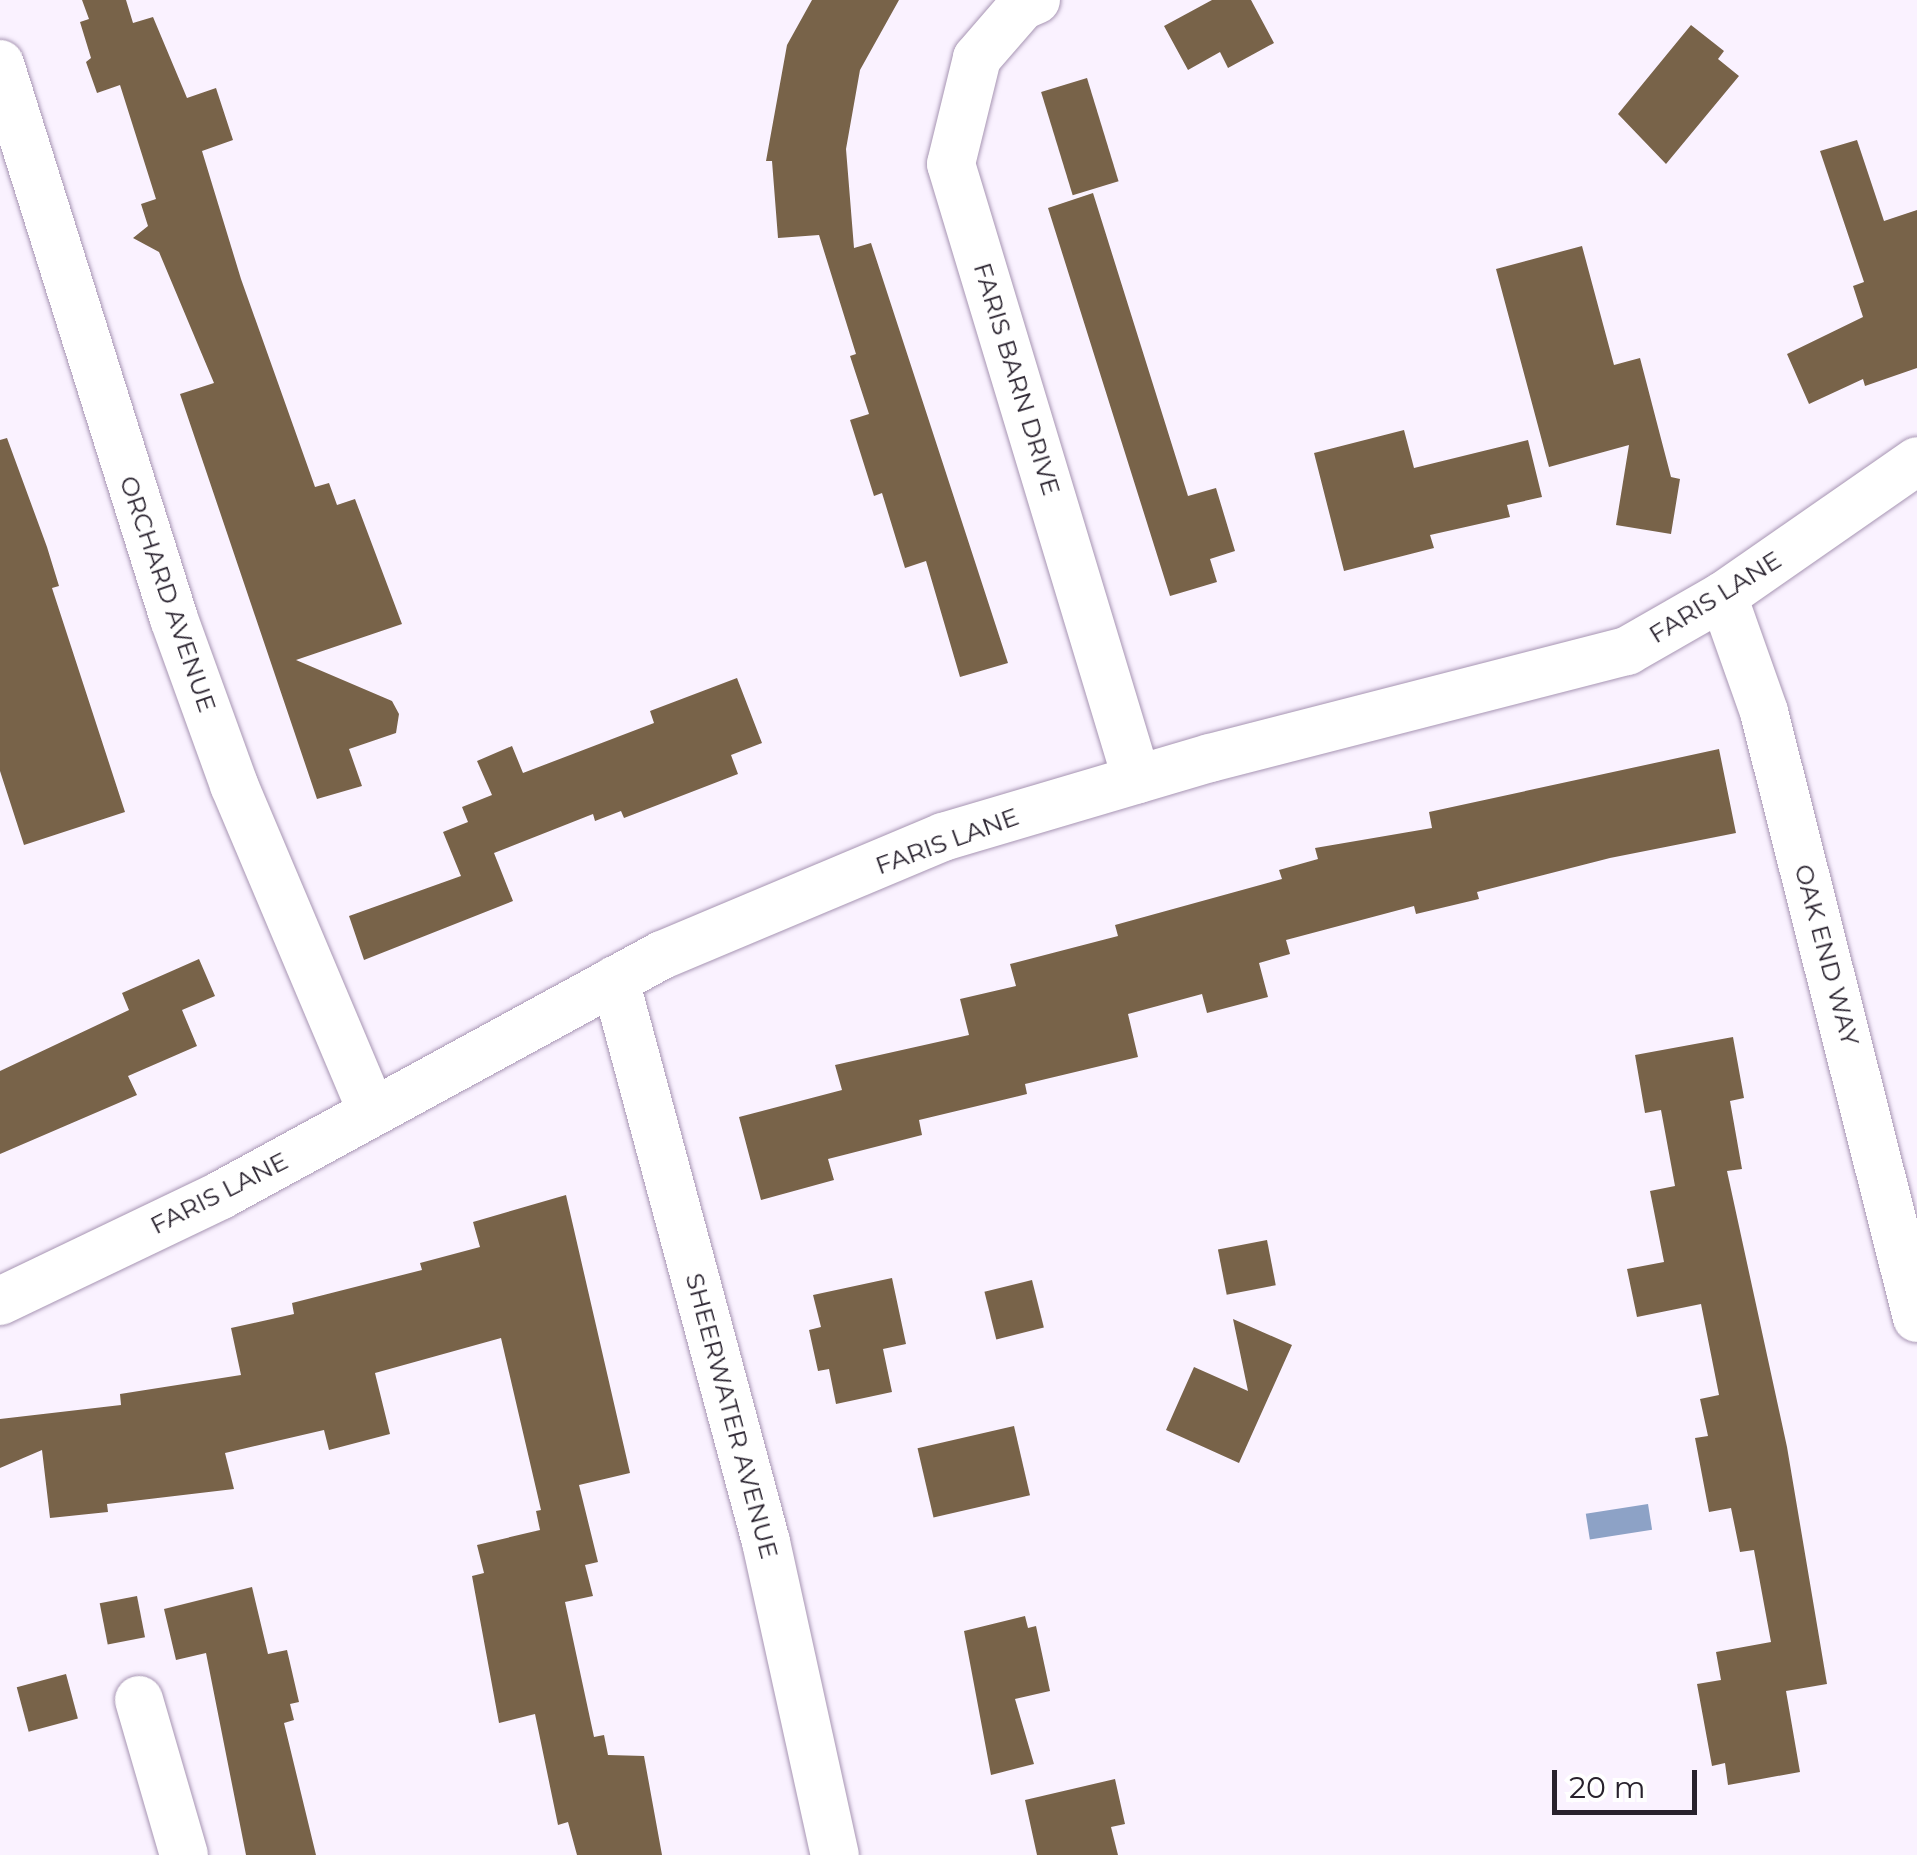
<!DOCTYPE html>
<html>
<head>
<meta charset="utf-8">
<style>
	body { margin:0 }
	#map { position:relative; width:1917px; height:1855px; overflow:hidden; background:#faf2ff; font-family:Montserrat,sans-serif }
	div>[style] { position:absolute }
	.water>* { inset:0; background:#8da2c6; transform-origin:0 0 }
	.building>* { inset:0; background:#786349; transform-origin:0 0 }
	.roads { filter:drop-shadow(0 0 2px #a795b3) drop-shadow(0 0 2px #a795b3) }
	.minor>* { height:48px; margin:-24px; padding:0 24px; transform-origin:24px; border-radius:24px; background:#fff }
	span { translate:-50% -50%; white-space:nowrap; text-align:center; line-height:1.15; -webkit-text-stroke:10px #fff; paint-order:stroke }
	.street-label { font-size:25px; color:#28212d }
	.scale { position:absolute; left:1552px; top:1770px; width:145px; height:45px; box-sizing:border-box; border:5px solid #28212d; border-top:0; padding-left:12px; font-size:30px; line-height:35px; white-space:nowrap; color:#28212d; -webkit-text-stroke:8px #fff; paint-order:stroke }
</style>
</head>
<body>
<div id="map">
	<div class="water">
		<i style="left:1648px;top:1504px;width:26px;height:63px;rotate:81deg"></i>
	</div>
	<div class="building">
		<i style="clip-path:polygon(82px 0,126px 0,133px 23px,153px 17px,187px 98px,216px 88px,233px 140px,202px 151px,241px 279px,315px 487px,329px 483px,337px 505px,355px 499px,402px 624px,296px 660px,392px 701px,399px 714px,396px 733px,349px 749px,362px 786px,317px 799px,180px 394px,214px 383px,159px 252px,133px 238px,148px 226px,141px 204px,156px 199px,120px 85px,97px 93px,86px 62px,91px 58px,80px 22px,89px 19px)"></i>
		<i style="clip-path:polygon(812px 0,899px 0,860px 70px,846px 149px,854px 248px,871px 243px,1008px 663px,960px 677px,926px 561px,905px 568px,882px 493px,874px 496px,850px 420px,869px 414px,850px 356px,856px 354px,819px 235px,778px 238px,772px 161px,766px 161px,787px 45px)"></i>
		<i style="clip-path:polygon(1212px 0,1251px 0,1274px 43px,1228px 68px,1220px 52px,1188px 70px,1164px 26px)"></i>
		<i style="clip-path:polygon(1691px 25px,1724px 51px,1718px 59px,1739px 76px,1666px 164px,1618px 114px)"></i>
		<i style="left:1087px;top:78px;width:108px;height:48px;rotate:73deg"></i>
		<i style="clip-path:polygon(1857px 140px,1884px 221px,1917px 210px,1917px 368px,1865px 386px,1863px 379px,1809px 404px,1787px 354px,1863px 317px,1853px 286px,1864px 282px,1820px 151px)"></i>
		<i style="clip-path:polygon(1093px 193px,1188px 496px,1216px 488px,1235px 551px,1210px 559px,1217px 582px,1170px 596px,1048px 208px)"></i>
		<i style="clip-path:polygon(1582px 246px,1614px 365px,1640px 358px,1671px 477px,1680px 479px,1671px 534px,1616px 525px,1629px 445px,1549px 467px,1496px 269px)"></i>
		<i style="clip-path:polygon(1404px 430px,1414px 468px,1528px 440px,1542px 497px,1507px 505px,1510px 517px,1430px 535px,1434px 548px,1344px 571px,1314px 453px)"></i>
		<i style="clip-path:polygon(7px 438px,47px 547px,59px 586px,52px 588px,125px 812px,24px 845px,0 771px,0 440px)"></i>
		<i style="clip-path:polygon(737px 678px,762px 743px,731px 755px,738px 774px,624px 818px,621px 811px,595px 821px,593px 814px,494px 853px,513px 901px,364px 960px,349px 916px,461px 876px,443px 832px,468px 822px,462px 807px,492px 795px,477px 761px,512px 746px,523px 773px,654px 723px,650px 711px)"></i>
		<i style="clip-path:polygon(1719px 749px,1736px 833px,1610px 858px,1477px 892px,1479px 899px,1416px 914px,1414px 906px,1286px 940px,1290px 954px,1259px 963px,1268px 997px,1207px 1013px,1202px 994px,1128px 1014px,1138px 1057px,1025px 1084px,1027px 1094px,919px 1120px,922px 1135px,828px 1159px,834px 1180px,761px 1200px,739px 1117px,842px 1090px,835px 1065px,969px 1035px,960px 999px,1016px 986px,1010px 964px,1118px 936px,1115px 925px,1282px 879px,1279px 870px,1318px 859px,1315px 848px,1432px 828px,1429px 812px)"></i>
		<i style="clip-path:polygon(199px 959px,215px 996px,182px 1010px,197px 1046px,128px 1076px,137px 1095px,0 1154px,0 1071px,129px 1010px,122px 993px)"></i>
		<i style="clip-path:polygon(1733px 1037px,1744px 1098px,1730px 1101px,1742px 1169px,1727px 1171px,1787px 1447px,1827px 1684px,1786px 1691px,1800px 1772px,1728px 1785px,1725px 1763px,1712px 1766px,1697px 1684px,1721px 1680px,1716px 1652px,1771px 1642px,1754px 1550px,1740px 1552px,1731px 1508px,1709px 1512px,1695px 1438px,1708px 1436px,1700px 1399px,1719px 1395px,1701px 1304px,1637px 1317px,1627px 1269px,1664px 1262px,1650px 1191px,1675px 1186px,1661px 1110px,1645px 1113px,1635px 1055px)"></i>
		<i style="clip-path:polygon(566px 1195px,630px 1473px,579px 1485px,598px 1562px,585px 1565px,593px 1596px,565px 1602px,594px 1737px,604px 1735px,608px 1755px,644px 1756px,662px 1855px,577px 1855px,568px 1822px,558px 1825px,535px 1714px,499px 1723px,472px 1576px,484px 1573px,477px 1545px,540px 1530px,536px 1511px,541px 1510px,501px 1338px,375px 1373px,390px 1434px,329px 1450px,324px 1430px,225px 1453px,234px 1489px,107px 1504px,108px 1512px,50px 1518px,42px 1450px,0 1468px,0 1419px,121px 1405px,120px 1394px,241px 1375px,231px 1328px,294px 1314px,292px 1303px,422px 1270px,420px 1263px,480px 1247px,473px 1222px)"></i>
		<i style="left:1267px;top:1240px;width:46px;height:50px;rotate:79deg"></i>
		<i style="clip-path:polygon(892px 1278px,906px 1344px,883px 1349px,892px 1392px,836px 1404px,829px 1369px,818px 1371px,809px 1330px,821px 1327px,813px 1295px)"></i>
		<i style="left:1032px;top:1280px;width:49px;height:49px;rotate:76deg"></i>
		<i style="clip-path:polygon(1233px 1319px,1292px 1345px,1239px 1463px,1166px 1430px,1194px 1367px,1248px 1391px)"></i>
		<i style="left:1014px;top:1426px;width:71px;height:99px;rotate:77deg"></i>
		<i style="clip-path:polygon(252px 1587px,268px 1654px,287px 1650px,299px 1702px,290px 1704px,294px 1720px,284px 1723px,316px 1855px,246px 1855px,206px 1653px,176px 1660px,164px 1609px)"></i>
		<i style="left:137px;top:1596px;width:42px;height:38px;rotate:79deg"></i>
		<i style="clip-path:polygon(1025px 1616px,1028px 1628px,1036px 1626px,1050px 1691px,1015px 1699px,1034px 1764px,991px 1775px,964px 1631px)"></i>
		<i style="left:66px;top:1674px;width:46px;height:51px;rotate:75deg"></i>
		<i style="clip-path:polygon(1115px 1779px,1125px 1824px,1111px 1827px,1118px 1855px,1037px 1855px,1025px 1800px)"></i>
	</div>
	<div class="roads">
		<div class="minor">
			<i style="left:1036px;top:0;width:15px;rotate:157deg"></i>
			<i style="left:1022px;top:6px;width:69px;rotate:130.9deg"></i>
			<i style="left:977px;top:58px;width:109px;rotate:103.8deg"></i>
			<i style="left:951px;top:164px;width:643px;rotate:73.2deg"></i>
			<i style="left:0;top:64px;width:582px;rotate:72.59deg"></i>
			<i style="left:174px;top:619px;width:177px;rotate:70.1deg"></i>
			<i style="left:234px;top:785px;width:355px;rotate:67.1deg"></i>
			<i style="left:1723px;top:596px;width:123px;rotate:70.5deg"></i>
			<i style="left:1764px;top:712px;width:625px;rotate:75.83deg"></i>
			<i style="left:615px;top:980px;width:582px;rotate:74.96deg"></i>
			<i style="left:766px;top:1542px;width:321px;rotate:77.6deg"></i>
			<i style="left:0;top:1301px;width:245px;rotate:-25.6deg"></i>
			<i style="left:221px;top:1195px;width:502px;rotate:-28.56deg"></i>
			<i style="left:662px;top:955px;width:305px;rotate:-22.8deg"></i>
			<i style="left:943px;top:837px;width:278px;rotate:-16.5deg"></i>
			<i style="left:1210px;top:758px;width:431px;rotate:-14.4deg"></i>
			<i style="left:1627px;top:651px;width:111px;rotate:-29.8deg"></i>
			<i style="left:1723px;top:596px;width:236px;rotate:-34.8deg"></i>
			<i style="left:139px;top:1700px;width:161px;rotate:73.8deg"></i>
		</div>
	</div>
	<div class="street-label">
		<span style="left:1017px;top:379px;rotate:73deg">FARIS BARN DRIVE</span>
		<span style="left:168px;top:594px;rotate:71deg">ORCHARD AVENUE</span>
		<span style="left:1715px;top:597px;rotate:-32deg">FARIS LANE</span>
		<span style="left:947px;top:841px;rotate:-20deg">FARIS LANE</span>
		<span style="left:1827px;top:955px;rotate:75deg">OAK END WAY</span>
		<span style="left:219px;top:1193px;rotate:-27deg">FARIS LANE</span>
		<span style="left:732px;top:1416px;rotate:75deg">SHEERWATER AVENUE</span>
	</div>
	<div class="scale">20 m</div>
</div>
</body>
</html>
